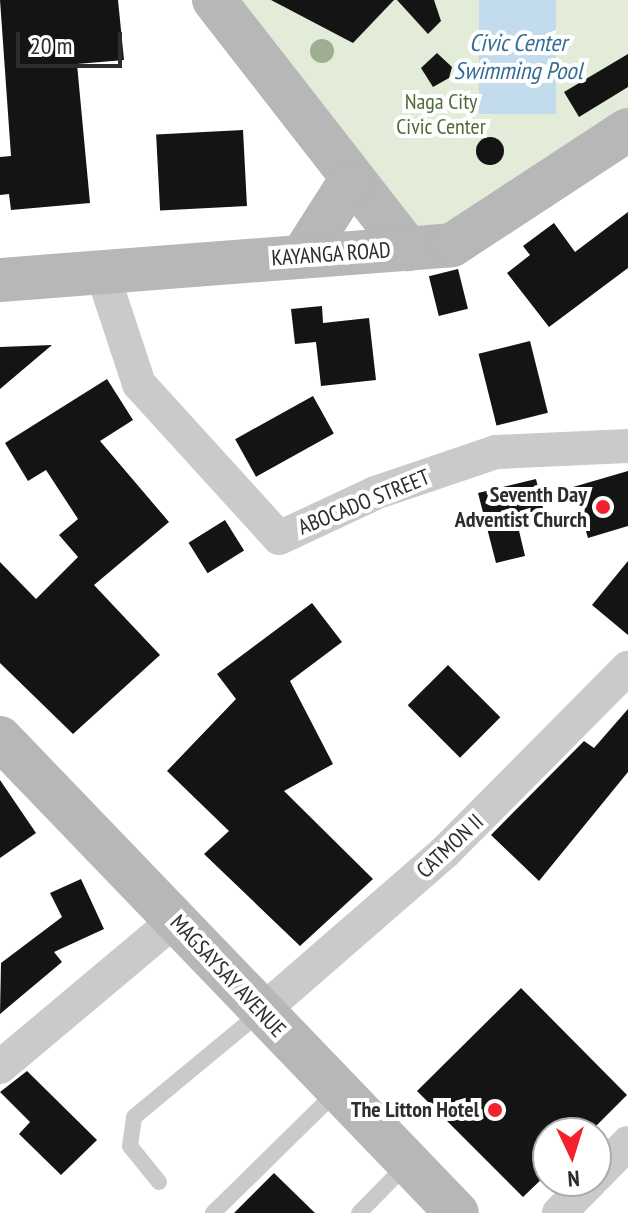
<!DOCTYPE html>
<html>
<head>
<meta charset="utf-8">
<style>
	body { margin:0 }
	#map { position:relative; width:628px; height:1213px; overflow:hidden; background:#fff; font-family:"PT Sans Narrow",sans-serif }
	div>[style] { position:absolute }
	.green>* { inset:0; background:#e3ecd9 }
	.water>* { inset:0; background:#c3dced; transform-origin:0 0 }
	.building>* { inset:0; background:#141414; transform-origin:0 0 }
	.round { border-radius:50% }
	.lane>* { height:16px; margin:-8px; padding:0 8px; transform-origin:8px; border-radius:8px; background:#cacaca }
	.street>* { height:34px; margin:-17px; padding:0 17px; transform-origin:17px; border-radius:17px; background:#cacaca }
	.secondary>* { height:44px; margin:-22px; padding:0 22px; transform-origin:22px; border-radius:22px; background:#b7b7b7 }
	.trees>* { width:24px; height:24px; margin:-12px; border-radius:50%; background:#9eae91 }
	.dots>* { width:22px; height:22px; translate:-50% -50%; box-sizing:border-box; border:4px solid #fff; border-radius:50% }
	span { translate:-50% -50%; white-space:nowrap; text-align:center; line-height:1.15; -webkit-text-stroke:8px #fff; paint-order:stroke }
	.park-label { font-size:22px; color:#4f6b37 }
	.street-label { font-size:22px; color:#2d2d2d }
	.poi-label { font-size:22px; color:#2d2d2d; font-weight:700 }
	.right { translate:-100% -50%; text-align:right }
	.water-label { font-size:24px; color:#356e94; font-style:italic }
	.north { position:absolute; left:532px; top:1117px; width:80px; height:80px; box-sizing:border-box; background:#fff; border:2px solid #ababab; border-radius:50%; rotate:176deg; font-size:22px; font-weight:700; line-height:32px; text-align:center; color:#2d2d2d }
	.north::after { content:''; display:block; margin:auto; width:28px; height:36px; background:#f1212d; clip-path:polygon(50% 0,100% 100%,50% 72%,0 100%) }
	.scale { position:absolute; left:16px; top:32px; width:106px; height:36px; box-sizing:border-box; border:4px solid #2d2d2d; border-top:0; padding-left:10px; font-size:24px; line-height:28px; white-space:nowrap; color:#2d2d2d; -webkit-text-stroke:6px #fff; paint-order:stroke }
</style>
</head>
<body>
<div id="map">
	<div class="green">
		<i style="clip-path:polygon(214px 0,628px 0,628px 127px,408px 249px)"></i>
	</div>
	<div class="water">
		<i style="left:479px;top:0;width:77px;height:114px"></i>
	</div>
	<div class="building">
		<i style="clip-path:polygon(0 0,118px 0,124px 60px,77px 64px,90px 203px,11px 210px,9px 194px,0 195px,0 157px,11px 156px)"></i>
		<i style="clip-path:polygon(271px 0,394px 0,353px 43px)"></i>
		<i style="clip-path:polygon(397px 0,434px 0,441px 21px,428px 34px)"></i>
		<i style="clip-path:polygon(437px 53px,452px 67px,449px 78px,433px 87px,421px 68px)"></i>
		<i style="clip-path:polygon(628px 54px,628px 87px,579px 117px,564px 92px)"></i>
		<i style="left:243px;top:130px;width:76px;height:87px;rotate:87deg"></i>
		<i class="round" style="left:476px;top:137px;width:28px;height:28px"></i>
		<i style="clip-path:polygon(628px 212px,628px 268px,549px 327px,507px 273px,530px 255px,523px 246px,554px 223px,575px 252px)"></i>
		<i style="left:458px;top:269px;width:41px;height:30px;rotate:76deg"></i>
		<i style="clip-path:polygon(322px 306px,323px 323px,369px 318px,376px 380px,321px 386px,316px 342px,295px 344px,291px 309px)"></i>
		<i style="left:530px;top:341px;width:74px;height:53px;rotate:76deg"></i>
		<i style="clip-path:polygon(52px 345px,0 389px,0 347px)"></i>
		<i style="clip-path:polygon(107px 379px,133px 420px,100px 441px,169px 522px,94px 585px,160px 655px,73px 734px,0 663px,0 562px,36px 599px,78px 557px,59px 535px,78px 519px,46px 470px,28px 481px,5px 443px)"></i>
		<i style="left:313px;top:396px;width:43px;height:89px;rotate:61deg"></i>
		<i style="clip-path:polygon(628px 471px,628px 526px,588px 538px,573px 487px)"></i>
		<i style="clip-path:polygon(536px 479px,544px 512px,516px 518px,525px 556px,496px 563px,478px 493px)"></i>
		<i style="left:225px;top:520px;width:36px;height:43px;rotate:58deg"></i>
		<i style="clip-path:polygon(628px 561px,628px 635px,592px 605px)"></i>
		<i style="clip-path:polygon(312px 603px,342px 642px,290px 681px,333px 764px,284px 791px,373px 879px,300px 946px,204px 854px,229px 831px,167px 771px,236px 699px,217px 674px)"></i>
		<i style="left:448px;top:665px;width:74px;height:57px;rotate:45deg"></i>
		<i style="clip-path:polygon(628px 709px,628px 772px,539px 881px,491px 835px,584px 741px,594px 748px)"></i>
		<i style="clip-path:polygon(0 780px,36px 833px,0 858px)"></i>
		<i style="clip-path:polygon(81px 879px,104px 929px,54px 952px,62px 962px,0 1014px,1px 963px,62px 917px,50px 893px)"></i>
		<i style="clip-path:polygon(521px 988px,627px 1095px,589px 1133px,548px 1133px,548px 1173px,523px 1197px,417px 1091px)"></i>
		<i style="clip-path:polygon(27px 1071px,97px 1140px,61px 1175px,19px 1134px,30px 1122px,0 1092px)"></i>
		<i style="clip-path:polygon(274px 1173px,315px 1213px,234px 1213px)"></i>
	</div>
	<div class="lane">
		<i style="left:159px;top:1182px;width:46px;rotate:-128.9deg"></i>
		<i style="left:130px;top:1146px;width:29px;rotate:-82deg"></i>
		<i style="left:134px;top:1117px;width:165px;rotate:-39.6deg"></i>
		<i style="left:213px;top:1213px;width:174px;rotate:-44.5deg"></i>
		<i style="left:359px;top:1213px;width:70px;rotate:-45.6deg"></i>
	</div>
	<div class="street">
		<i style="left:102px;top:272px;width:118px;rotate:71.7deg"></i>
		<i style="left:139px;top:384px;width:208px;rotate:47.7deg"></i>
		<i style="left:279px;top:538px;width:106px;rotate:-25.1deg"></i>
		<i style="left:375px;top:493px;width:128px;rotate:-18.7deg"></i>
		<i style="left:496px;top:452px;width:132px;rotate:-2.6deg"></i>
		<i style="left:261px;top:1012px;width:242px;rotate:-41deg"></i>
		<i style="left:444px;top:853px;width:261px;rotate:-45.2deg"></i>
		<i style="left:0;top:1067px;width:229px;rotate:-40deg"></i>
		<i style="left:596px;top:1176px;width:46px;rotate:-45.9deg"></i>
		<i style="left:559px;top:1213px;width:45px;rotate:-45deg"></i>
	</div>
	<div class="secondary">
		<i style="left:214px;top:0;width:316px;rotate:52.1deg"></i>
		<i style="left:303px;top:255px;width:85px;rotate:-57.4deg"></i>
		<i style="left:0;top:280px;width:453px;rotate:-4.4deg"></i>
		<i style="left:452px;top:245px;width:210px;rotate:-33.2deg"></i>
		<i style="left:0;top:738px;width:659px;rotate:46.11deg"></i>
	</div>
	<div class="trees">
		<i style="left:322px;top:51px"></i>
	</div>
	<div class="dots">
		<i style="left:603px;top:507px;background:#f1212d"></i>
		<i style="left:495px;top:1110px;background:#f1212d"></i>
	</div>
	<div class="park-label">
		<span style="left:441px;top:114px">Naga City<br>Civic Center</span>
	</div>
	<div class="street-label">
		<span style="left:331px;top:254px;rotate:-4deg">KAYANGA ROAD</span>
		<span style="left:364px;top:502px;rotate:-22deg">ABOCADO STREET</span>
		<span style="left:450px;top:846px;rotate:-43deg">CATMON II</span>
		<span style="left:228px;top:976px;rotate:47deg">MAGSAYSAY AVENUE</span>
	</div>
	<div class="poi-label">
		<span class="right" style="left:587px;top:507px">Seventh Day<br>Adventist Church</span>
		<span class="right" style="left:479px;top:1110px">The Litton Hotel</span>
	</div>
	<div class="water-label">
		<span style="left:518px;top:57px">Civic Center<br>Swimming Pool</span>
	</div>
	<div class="north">N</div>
	<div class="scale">20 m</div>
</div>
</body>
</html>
